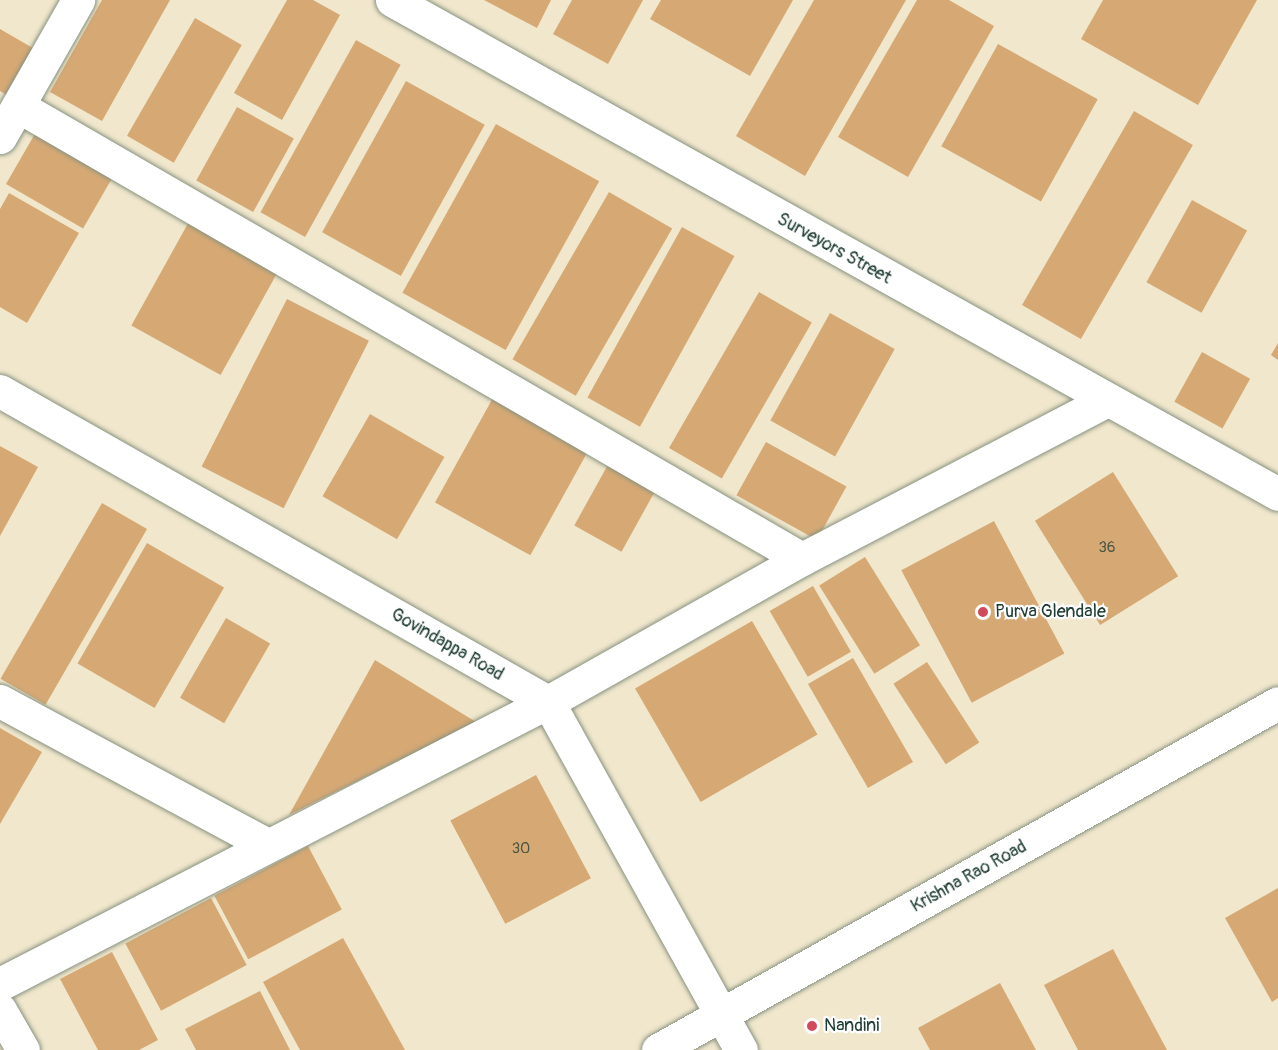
<!DOCTYPE html>
<html>
<head>
<meta charset="utf-8">
<style>
	body { margin:0 }
	#map { position:relative; width:1278px; height:1050px; overflow:hidden; background:#f0e7cc; font-family:Pangolin,sans-serif }
	div>[style] { position:absolute }
	.building>* { inset:0; background:#d6a974; transform-origin:0 0 }
	.roads { filter:drop-shadow(0 0 2px #889280) drop-shadow(0 0 2px #889280) }
	.minor>* { height:33px; margin:-16.5px; padding:0 16.5px; transform-origin:16.5px; border-radius:16.5px; background:#fff }
	.tertiary>* { height:33px; margin:-16.5px; padding:0 16.5px; transform-origin:16.5px; border-radius:16.5px; background:#fff }
	.dots>* { width:16px; height:16px; translate:-50% -50%; box-sizing:border-box; border:3px solid #fff; border-radius:50% }
	span { translate:-50% -50%; white-space:nowrap; text-align:center; line-height:1.15; -webkit-text-stroke:4.5px #fff; paint-order:stroke }
	.number-label { font-size:15px; color:#4d5844 }
	.number-label span { -webkit-text-stroke-width:0 }
	.street-label { font-size:18px; color:#1f3d34 }
	.poi-label { font-size:18px; color:#1f3d34 }
	.left { translate:0 -50%; text-align:left }
</style>
</head>
<body>
<div id="map">
	<div class="building">
		<i style="clip-path:polygon(102px 0,170px 0,102px 121px,50px 92px)"></i>
		<i style="clip-path:polygon(287px 0,313px 0,340px 15px,282px 120px,234px 93px)"></i>
		<i style="clip-path:polygon(484px 0,551px 0,537px 28px)"></i>
		<i style="clip-path:polygon(572px 0,643px 0,608px 64px,553px 34px)"></i>
		<i style="clip-path:polygon(661px 0,793px 0,750px 76px,650px 19px)"></i>
		<i style="clip-path:polygon(814px 0,906px 0,805px 176px,736px 136px)"></i>
		<i style="clip-path:polygon(917px 0,949px 0,994px 26px,908px 177px,838px 137px)"></i>
		<i style="clip-path:polygon(1103px 0,1257px 0,1198px 105px,1081px 39px)"></i>
		<i style="left:195px;top:18px;width:54px;height:136px;rotate:30deg"></i>
		<i style="clip-path:polygon(0 29px,38px 51px,12px 98px,0 91px)"></i>
		<i style="left:356px;top:40px;width:51px;height:197px;rotate:29deg"></i>
		<i style="left:998px;top:44px;width:114px;height:117px;rotate:29deg"></i>
		<i style="left:406px;top:81px;width:90px;height:173px;rotate:29deg"></i>
		<i style="left:237px;top:107px;width:65px;height:84px;rotate:29deg"></i>
		<i style="left:1134px;top:111px;width:68px;height:224px;rotate:30deg"></i>
		<i style="left:496px;top:124px;width:118px;height:193px;rotate:29deg"></i>
		<i style="left:40px;top:125px;width:89px;height:68px;rotate:30deg"></i>
		<i style="left:609px;top:192px;width:73px;height:193px;rotate:30deg"></i>
		<i style="clip-path:polygon(9px 193px,79px 233px,27px 323px,0 307px,0 209px)"></i>
		<i style="left:1192px;top:200px;width:63px;height:94px;rotate:29deg"></i>
		<i style="left:191px;top:218px;width:102px;height:123px;rotate:29deg"></i>
		<i style="left:682px;top:227px;width:60px;height:195px;rotate:29deg"></i>
		<i style="left:759px;top:292px;width:61px;height:180px;rotate:30deg"></i>
		<i style="left:287px;top:299px;width:92px;height:188px;rotate:27deg"></i>
		<i style="left:830px;top:313px;width:74px;height:123px;rotate:29deg"></i>
		<i style="clip-path:polygon(1278px 343px,1278px 360px,1271px 355px)"></i>
		<i style="left:1202px;top:352px;width:55px;height:57px;rotate:29deg"></i>
		<i style="left:499px;top:387px;width:109px;height:132px;rotate:29deg"></i>
		<i style="left:370px;top:414px;width:86px;height:95px;rotate:30deg"></i>
		<i style="left:766px;top:442px;width:92px;height:61px;rotate:29deg"></i>
		<i style="clip-path:polygon(0 446px,38px 467px,0 536px)"></i>
		<i style="left:615px;top:452px;width:54px;height:84px;rotate:29deg"></i>
		<i style="left:1113px;top:472px;width:123px;height:92px;rotate:58deg"></i>
		<i style="left:102px;top:503px;width:52px;height:203px;rotate:30deg"></i>
		<i style="left:994px;top:521px;width:150px;height:105px;rotate:62deg"></i>
		<i style="left:147px;top:543px;width:89px;height:139px;rotate:30deg"></i>
		<i style="left:865px;top:557px;width:104px;height:54px;rotate:58deg"></i>
		<i style="left:813px;top:586px;width:76px;height:50px;rotate:60deg"></i>
		<i style="left:226px;top:618px;width:51px;height:92px;rotate:30deg"></i>
		<i style="left:752px;top:621px;width:131px;height:135px;rotate:60deg"></i>
		<i style="left:853px;top:658px;width:120px;height:52px;rotate:60deg"></i>
		<i style="clip-path:polygon(375px 660px,476px 722px,289px 815px)"></i>
		<i style="left:927px;top:662px;width:96px;height:40px;rotate:57deg"></i>
		<i style="clip-path:polygon(0 728px,42px 752px,0 824px)"></i>
		<i style="left:536px;top:775px;width:117px;height:97px;rotate:62deg"></i>
		<i style="left:308px;top:846px;width:72px;height:106px;rotate:62deg"></i>
		<i style="clip-path:polygon(1278px 888px,1278px 998px,1272px 1002px,1225px 918px)"></i>
		<i style="left:211px;top:898px;width:76px;height:97px;rotate:62deg"></i>
		<i style="clip-path:polygon(343px 938px,405px 1050px,300px 1050px,263px 982px)"></i>
		<i style="clip-path:polygon(1113px 949px,1167px 1050px,1078px 1050px,1044px 985px)"></i>
		<i style="clip-path:polygon(112px 952px,158px 1040px,139px 1050px,98px 1050px,60px 979px)"></i>
		<i style="clip-path:polygon(1000px 983px,1036px 1050px,930px 1050px,918px 1028px)"></i>
		<i style="clip-path:polygon(260px 991px,290px 1050px,196px 1050px,185px 1029px)"></i>
	</div>
	<div class="roads">
		<div class="minor">
			<i style="left:392px;top:0;width:1014px;rotate:29.14deg"></i>
			<i style="left:18px;top:106px;width:905px;rotate:30.02deg"></i>
			<i style="left:0;top:137px;width:158px;rotate:-60.3deg"></i>
			<i style="left:0;top:391px;width:630px;rotate:29.58deg"></i>
			<i style="left:548px;top:702px;width:398px;rotate:61deg"></i>
			<i style="left:0;top:701px;width:303px;rotate:28.3deg"></i>
			<i style="left:0;top:984px;width:616px;rotate:-27.23deg"></i>
			<i style="left:548px;top:702px;width:291px;rotate:-29.4deg"></i>
			<i style="left:802px;top:559px;width:340px;rotate:-27.5deg"></i>
			<i style="left:0;top:1010px;width:46px;rotate:60.1deg"></i>
		</div>
		<div class="tertiary">
			<i style="left:658px;top:1050px;width:710px;rotate:-29.23deg"></i>
		</div>
	</div>
	<div class="dots">
		<i style="left:983px;top:612px;background:#d1495b"></i>
		<i style="left:812px;top:1026px;background:#d1495b"></i>
	</div>
	<div class="number-label">
		<span style="left:1107px;top:548px">36</span>
		<span style="left:521px;top:849px">30</span>
	</div>
	<div class="street-label">
		<span style="left:834px;top:249px;rotate:29deg">Surveyors Street</span>
		<span style="left:447px;top:645px;rotate:30deg">Govindappa Road</span>
		<span style="left:969px;top:877px;rotate:-29deg">Krishna Rao Road</span>
	</div>
	<div class="poi-label">
		<span class="left" style="left:995px;top:612px">Purva Glendale</span>
		<span class="left" style="left:824px;top:1026px">Nandini</span>
	</div>
</div>
</body>
</html>
